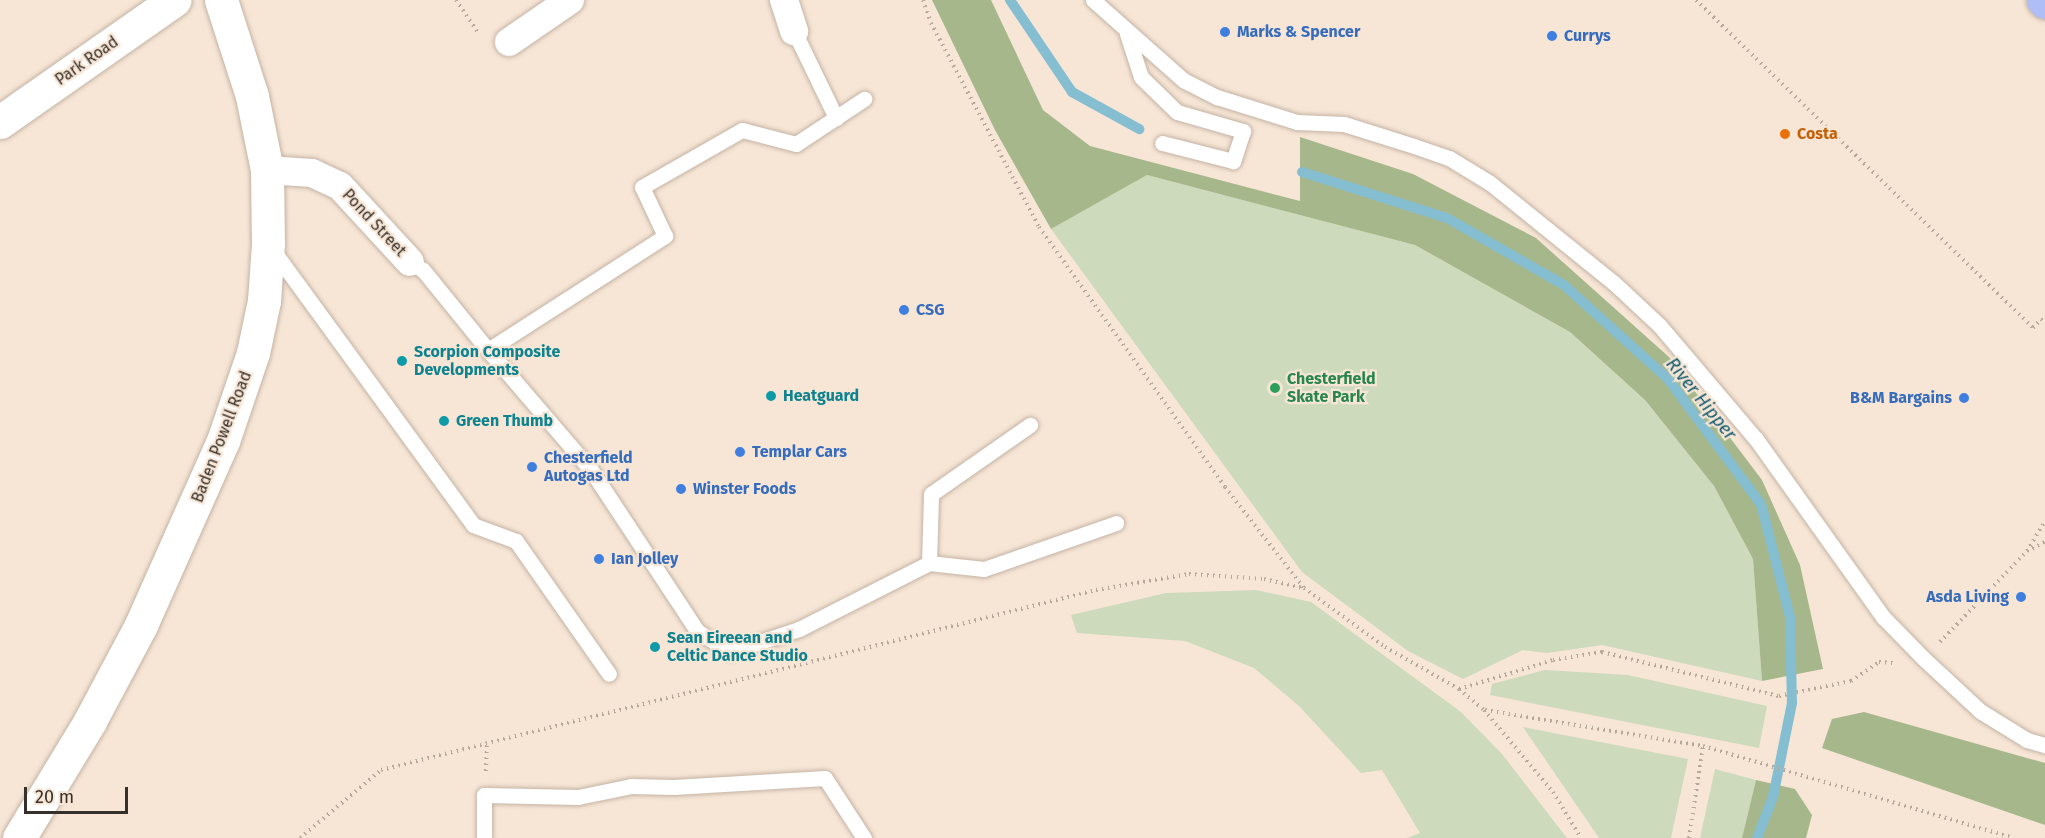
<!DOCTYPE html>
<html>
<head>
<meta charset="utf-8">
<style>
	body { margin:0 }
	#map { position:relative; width:2045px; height:838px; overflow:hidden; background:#f7e6d6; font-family:"Fira Sans",sans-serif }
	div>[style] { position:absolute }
	.green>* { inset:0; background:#cddabb }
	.forest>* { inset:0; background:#a6b88b }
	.stream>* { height:10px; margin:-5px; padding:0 5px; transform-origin:5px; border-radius:5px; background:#85bdd1 }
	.path>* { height:4px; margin-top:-2px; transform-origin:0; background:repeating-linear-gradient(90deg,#b5a89c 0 1.5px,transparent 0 6px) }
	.roads { filter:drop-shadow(0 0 2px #c4b4a5) drop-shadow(0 0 2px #c4b4a5) }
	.service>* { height:15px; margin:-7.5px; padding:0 7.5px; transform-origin:7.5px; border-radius:7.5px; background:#fff }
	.minor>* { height:28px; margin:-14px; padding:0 14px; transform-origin:14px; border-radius:14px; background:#fff }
	.tertiary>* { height:33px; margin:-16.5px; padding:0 16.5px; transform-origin:16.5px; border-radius:16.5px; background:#fff }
	.trunk>* { height:33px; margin:-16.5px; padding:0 16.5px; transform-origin:16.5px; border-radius:16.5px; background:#b0bef7 }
	.dots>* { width:16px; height:16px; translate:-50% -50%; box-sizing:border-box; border:3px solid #f7e6d6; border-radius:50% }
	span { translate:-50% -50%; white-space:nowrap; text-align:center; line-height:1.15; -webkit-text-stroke:4.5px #f7e6d6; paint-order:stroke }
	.shop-label { font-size:16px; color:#366cbe; font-weight:700 }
	.left { translate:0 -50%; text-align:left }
	.right { translate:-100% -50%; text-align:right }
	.street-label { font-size:16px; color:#36302a }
	.food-label { font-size:16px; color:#c56008; font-weight:700 }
	.culture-label { font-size:16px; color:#0d838f; font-weight:700 }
	.leisure-label { font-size:16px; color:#27864d; font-weight:700 }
	.water-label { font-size:18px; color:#0e5a6f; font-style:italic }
	.scale { position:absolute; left:24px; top:787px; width:104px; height:27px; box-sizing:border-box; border:3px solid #36302a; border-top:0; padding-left:8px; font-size:18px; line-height:21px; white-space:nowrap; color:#36302a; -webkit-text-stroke:4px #f7e6d6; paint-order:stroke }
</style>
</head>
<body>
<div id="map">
	<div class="green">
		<i style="clip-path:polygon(1147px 175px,1415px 245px,1570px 332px,1645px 400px,1714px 486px,1753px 559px,1762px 681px,1602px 645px,1547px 653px,1523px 650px,1463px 679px,1408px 651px,1302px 572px,1051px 229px)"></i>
		<i style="clip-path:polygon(1256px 590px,1311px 602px,1461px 712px,1502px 754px,1567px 838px,1407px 838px,1420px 833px,1382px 770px,1361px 773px,1299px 706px,1254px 668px,1185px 641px,1077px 633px,1071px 615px,1166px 593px)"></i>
		<i style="clip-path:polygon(1545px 670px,1628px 675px,1767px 706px,1759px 748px,1490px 695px,1492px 684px)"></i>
		<i style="clip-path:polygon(1523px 727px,1688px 759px,1671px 838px,1599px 838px)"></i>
		<i style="clip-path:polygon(1715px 769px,1756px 780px,1742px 838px,1700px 838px)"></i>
	</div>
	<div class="forest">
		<i style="clip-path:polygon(932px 0,991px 0,1043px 110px,1090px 146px,1300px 201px,1300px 137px,1413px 174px,1536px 238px,1669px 357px,1762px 480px,1800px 565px,1823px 669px,1762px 681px,1753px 559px,1714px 486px,1645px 400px,1570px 332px,1415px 245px,1147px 175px,1051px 229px,995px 130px)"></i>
		<i style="clip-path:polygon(1864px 712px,2045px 763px,2045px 825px,1822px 748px,1832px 719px)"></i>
		<i style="clip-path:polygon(1756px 780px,1795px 789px,1812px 815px,1806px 838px,1742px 838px)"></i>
	</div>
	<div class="stream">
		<i style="left:1010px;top:0;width:111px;rotate:56deg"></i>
		<i style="left:1072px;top:92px;width:77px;rotate:28.9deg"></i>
		<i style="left:1302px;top:172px;width:152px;rotate:17.6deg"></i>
		<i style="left:1447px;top:218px;width:135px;rotate:29.8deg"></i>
		<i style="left:1564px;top:285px;width:140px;rotate:42.1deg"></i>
		<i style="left:1668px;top:379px;width:156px;rotate:53.4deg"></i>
		<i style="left:1761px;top:504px;width:117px;rotate:75.6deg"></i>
		<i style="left:1790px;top:617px;width:86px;rotate:88.7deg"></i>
		<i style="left:1792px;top:703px;width:96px;rotate:101.4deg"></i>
		<i style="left:1773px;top:797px;width:44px;rotate:111.3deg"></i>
	</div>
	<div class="path">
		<i style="left:456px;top:0;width:41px;rotate:55.9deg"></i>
		<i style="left:923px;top:0;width:24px;rotate:71deg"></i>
		<i style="left:931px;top:23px;width:231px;rotate:62.1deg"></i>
		<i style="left:1039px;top:227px;width:320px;rotate:54.4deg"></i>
		<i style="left:1225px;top:487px;width:128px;rotate:52deg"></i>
		<i style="left:1304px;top:588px;width:100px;rotate:36.1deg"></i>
		<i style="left:1385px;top:647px;width:85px;rotate:29.6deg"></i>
		<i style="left:1459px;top:689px;width:33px;rotate:40deg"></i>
		<i style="left:1484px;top:710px;width:107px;rotate:49.9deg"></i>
		<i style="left:1553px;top:792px;width:54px;rotate:58.7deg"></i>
		<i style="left:1696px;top:0;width:470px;rotate:44.2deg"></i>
		<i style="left:2033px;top:328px;width:12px;rotate:-48deg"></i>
		<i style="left:2041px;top:319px;width:5px;rotate:37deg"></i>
		<i style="left:2027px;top:551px;width:20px;rotate:-27deg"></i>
		<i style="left:1940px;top:642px;width:126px;rotate:-46.3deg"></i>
		<i style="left:2027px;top:551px;width:35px;rotate:-59deg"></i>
		<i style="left:1459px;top:689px;width:98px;rotate:-17.1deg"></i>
		<i style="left:1553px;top:660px;width:50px;rotate:-9.3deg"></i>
		<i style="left:1602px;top:652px;width:182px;rotate:14deg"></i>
		<i style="left:1779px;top:696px;width:74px;rotate:-11.8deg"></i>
		<i style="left:1851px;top:681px;width:34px;rotate:-34deg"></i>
		<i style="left:1879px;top:662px;width:14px;rotate:4deg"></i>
		<i style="left:1485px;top:710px;width:221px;rotate:9.4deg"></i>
		<i style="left:1703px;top:746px;width:323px;rotate:16.5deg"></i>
		<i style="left:486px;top:771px;width:26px;rotate:-88deg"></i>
		<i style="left:300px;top:838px;width:106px;rotate:-40deg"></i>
		<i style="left:381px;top:770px;width:737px;rotate:-14.13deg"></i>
		<i style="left:1096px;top:590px;width:94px;rotate:-9.8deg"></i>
		<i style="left:1189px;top:574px;width:75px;rotate:3.8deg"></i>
		<i style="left:1264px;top:579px;width:40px;rotate:13deg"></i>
		<i style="left:1689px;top:838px;width:93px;rotate:-81.3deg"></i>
	</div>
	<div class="roads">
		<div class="service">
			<i style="left:1093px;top:0;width:120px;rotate:41.6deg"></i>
			<i style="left:1183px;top:80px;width:38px;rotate:27deg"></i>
			<i style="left:1217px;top:97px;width:84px;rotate:17.4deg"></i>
			<i style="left:1297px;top:122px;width:47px;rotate:2.4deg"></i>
			<i style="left:1344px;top:124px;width:73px;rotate:17.4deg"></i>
			<i style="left:1414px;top:146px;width:37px;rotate:19deg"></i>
			<i style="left:1449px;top:158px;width:48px;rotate:31.4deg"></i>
			<i style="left:1490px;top:183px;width:159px;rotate:38.9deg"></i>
			<i style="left:1614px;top:283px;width:63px;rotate:43.1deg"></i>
			<i style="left:1660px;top:326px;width:148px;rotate:49.7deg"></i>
			<i style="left:1756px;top:439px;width:219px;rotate:54.5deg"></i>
			<i style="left:1883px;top:617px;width:57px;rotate:45.7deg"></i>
			<i style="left:1923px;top:658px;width:78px;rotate:42.9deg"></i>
			<i style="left:1980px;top:711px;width:55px;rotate:31.7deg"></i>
			<i style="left:2027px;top:740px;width:19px;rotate:16deg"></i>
			<i style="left:794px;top:31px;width:97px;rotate:64.2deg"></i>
			<i style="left:1127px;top:34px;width:45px;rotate:72deg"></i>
			<i style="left:1141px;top:77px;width:50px;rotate:44.2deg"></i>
			<i style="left:1177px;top:112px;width:69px;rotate:16.1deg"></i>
			<i style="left:1243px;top:131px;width:32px;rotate:108deg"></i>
			<i style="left:1233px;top:161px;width:73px;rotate:-165.8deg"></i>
			<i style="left:272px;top:249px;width:341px;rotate:53.9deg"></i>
			<i style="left:473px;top:525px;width:46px;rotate:20.4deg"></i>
			<i style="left:516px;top:541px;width:162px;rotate:55deg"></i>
			<i style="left:410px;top:262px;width:15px;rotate:32deg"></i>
			<i style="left:423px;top:270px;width:103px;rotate:50.9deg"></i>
			<i style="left:488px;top:350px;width:211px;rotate:-32.8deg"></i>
			<i style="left:665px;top:236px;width:54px;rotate:-115.1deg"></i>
			<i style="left:642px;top:187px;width:115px;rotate:-29.7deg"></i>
			<i style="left:742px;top:130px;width:56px;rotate:14.5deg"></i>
			<i style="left:796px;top:144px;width:82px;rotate:-33.5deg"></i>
			<i style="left:488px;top:350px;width:158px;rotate:49.4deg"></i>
			<i style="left:591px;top:470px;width:193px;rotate:56.6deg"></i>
			<i style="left:697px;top:631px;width:39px;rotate:32deg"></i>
			<i style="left:730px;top:652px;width:73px;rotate:-18.4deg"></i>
			<i style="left:799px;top:629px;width:146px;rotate:-26.9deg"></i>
			<i style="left:929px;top:563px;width:55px;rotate:6.2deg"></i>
			<i style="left:984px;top:569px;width:140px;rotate:-19.2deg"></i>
			<i style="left:929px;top:563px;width:69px;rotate:-88.3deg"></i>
			<i style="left:931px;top:494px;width:121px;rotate:-34.9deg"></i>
			<i style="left:484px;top:838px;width:43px;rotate:-90deg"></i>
			<i style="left:484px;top:795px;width:94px;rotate:1.2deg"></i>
			<i style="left:578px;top:797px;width:54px;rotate:-11.7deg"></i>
			<i style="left:631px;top:786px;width:43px;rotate:1.3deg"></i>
			<i style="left:674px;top:787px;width:151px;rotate:-3.4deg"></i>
			<i style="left:825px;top:778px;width:72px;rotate:57deg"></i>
		</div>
		<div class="minor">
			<i style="left:784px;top:0;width:33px;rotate:72deg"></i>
			<i style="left:509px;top:42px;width:74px;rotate:-34.5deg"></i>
			<i style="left:267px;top:170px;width:45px;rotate:3.8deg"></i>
			<i style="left:312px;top:173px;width:31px;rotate:25deg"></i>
			<i style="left:340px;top:186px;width:103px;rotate:47.4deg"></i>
		</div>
		<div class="tertiary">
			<i style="left:0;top:122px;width:213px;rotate:-35deg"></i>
			<i style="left:19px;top:838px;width:137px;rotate:-58.7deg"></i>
			<i style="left:90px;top:721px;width:109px;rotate:-62deg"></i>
			<i style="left:141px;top:625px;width:201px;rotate:-66deg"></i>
			<i style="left:223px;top:441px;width:93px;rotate:-71.2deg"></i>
			<i style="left:253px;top:353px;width:53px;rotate:-78.1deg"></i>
			<i style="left:264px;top:301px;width:57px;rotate:-86deg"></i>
			<i style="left:268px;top:244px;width:74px;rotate:-90.8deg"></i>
			<i style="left:267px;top:170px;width:76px;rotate:-101.5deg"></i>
			<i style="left:252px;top:96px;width:101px;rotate:-107.9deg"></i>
		</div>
		<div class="trunk">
			<i style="left:2043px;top:0;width:3px;rotate:45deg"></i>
		</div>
	</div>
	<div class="dots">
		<i style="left:1225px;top:32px;background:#3f7fe0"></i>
		<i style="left:1552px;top:36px;background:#3f7fe0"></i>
		<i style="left:1785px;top:134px;background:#e8710a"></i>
		<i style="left:904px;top:310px;background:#3f7fe0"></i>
		<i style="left:402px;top:361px;background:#0f9aa8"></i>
		<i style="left:1275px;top:388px;background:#2e9e5b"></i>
		<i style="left:771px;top:396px;background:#0f9aa8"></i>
		<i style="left:1964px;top:398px;background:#3f7fe0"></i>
		<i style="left:444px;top:421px;background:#0f9aa8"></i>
		<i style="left:740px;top:452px;background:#3f7fe0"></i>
		<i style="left:532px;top:467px;background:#3f7fe0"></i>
		<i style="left:681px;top:489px;background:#3f7fe0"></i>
		<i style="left:599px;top:559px;background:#3f7fe0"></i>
		<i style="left:2021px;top:597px;background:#3f7fe0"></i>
		<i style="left:655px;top:647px;background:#0f9aa8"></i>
	</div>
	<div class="shop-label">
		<span class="left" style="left:1237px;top:32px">Marks &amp; Spencer</span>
		<span class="left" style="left:1564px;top:36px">Currys</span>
		<span class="left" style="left:916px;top:310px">CSG</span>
		<span class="right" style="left:1952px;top:398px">B&amp;M Bargains</span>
		<span class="left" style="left:752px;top:452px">Templar Cars</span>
		<span class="left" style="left:544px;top:467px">Chesterfield<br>Autogas Ltd</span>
		<span class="left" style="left:693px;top:489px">Winster Foods</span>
		<span class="left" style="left:611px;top:559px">Ian Jolley</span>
		<span class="right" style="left:2009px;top:597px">Asda Living</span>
	</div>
	<div class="street-label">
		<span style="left:87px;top:61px;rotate:-35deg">Park Road</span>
		<span style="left:374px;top:223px;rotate:47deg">Pond Street</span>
		<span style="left:222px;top:437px;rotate:-69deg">Baden Powell Road</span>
	</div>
	<div class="food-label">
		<span class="left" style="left:1797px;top:134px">Costa</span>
	</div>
	<div class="culture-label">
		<span class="left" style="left:414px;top:361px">Scorpion Composite<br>Developments</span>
		<span class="left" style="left:783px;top:396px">Heatguard</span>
		<span class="left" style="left:456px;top:421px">Green Thumb</span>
		<span class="left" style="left:667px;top:647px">Sean Eireean and<br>Celtic Dance Studio</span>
	</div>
	<div class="leisure-label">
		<span class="left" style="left:1287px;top:388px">Chesterfield<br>Skate Park</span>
	</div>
	<div class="water-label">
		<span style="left:1701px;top:399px;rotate:51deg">River Hipper</span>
	</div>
	<div class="scale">20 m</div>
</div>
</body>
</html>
